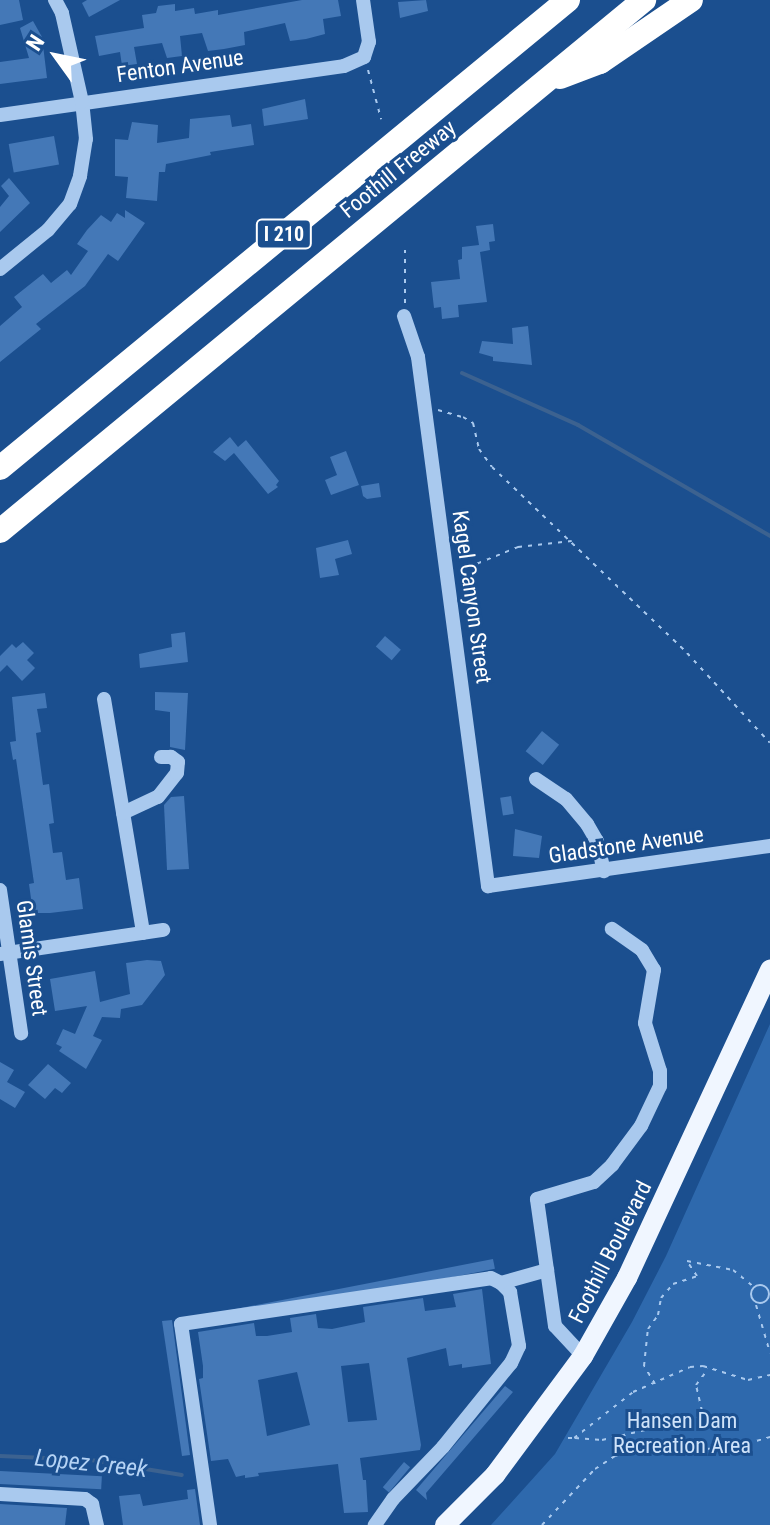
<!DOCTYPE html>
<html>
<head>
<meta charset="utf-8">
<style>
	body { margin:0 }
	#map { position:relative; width:770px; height:1525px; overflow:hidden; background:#1b4f8f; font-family:"Roboto Condensed",sans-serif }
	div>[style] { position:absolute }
	.green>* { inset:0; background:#2e69ad }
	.stream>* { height:4px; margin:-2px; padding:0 2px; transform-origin:2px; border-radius:2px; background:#3c6290 }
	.building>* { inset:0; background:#4478b7; transform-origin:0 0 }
	.path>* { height:2px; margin-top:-1px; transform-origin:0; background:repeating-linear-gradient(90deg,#a9c9ee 0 4px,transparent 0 10px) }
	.path>.ring { margin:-1px; padding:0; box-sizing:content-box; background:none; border:2px solid #a9c9ee; border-radius:50% }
	.minor>* { height:14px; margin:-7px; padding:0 7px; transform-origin:7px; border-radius:7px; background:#a9c9ee }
	.major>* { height:20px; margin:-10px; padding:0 10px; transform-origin:10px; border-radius:10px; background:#f0f6ff }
	.highway>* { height:24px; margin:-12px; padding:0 12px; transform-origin:12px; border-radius:12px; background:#fff }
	span { translate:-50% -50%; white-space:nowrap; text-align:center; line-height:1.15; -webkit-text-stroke:6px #1b4f8f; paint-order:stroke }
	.shield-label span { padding:2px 6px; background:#1b4f8f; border:2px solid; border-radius:6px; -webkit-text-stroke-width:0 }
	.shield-label { font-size:20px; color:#fff; font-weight:700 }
	.street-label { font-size:22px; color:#fff }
	.park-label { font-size:22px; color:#cfe3fa }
	.water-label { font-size:24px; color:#b5d3f5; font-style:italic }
	.north { position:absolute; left:16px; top:16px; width:80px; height:80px; -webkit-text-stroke:6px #1b4f8f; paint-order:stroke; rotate:303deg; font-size:22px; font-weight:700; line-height:32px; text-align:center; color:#fff }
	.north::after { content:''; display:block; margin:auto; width:28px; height:36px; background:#fff; clip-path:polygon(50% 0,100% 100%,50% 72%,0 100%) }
</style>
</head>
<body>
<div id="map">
	<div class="green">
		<i style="clip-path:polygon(770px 1024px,770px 1525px,491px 1525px,555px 1454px,632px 1322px,666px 1256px)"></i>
	</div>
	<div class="stream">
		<i style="left:462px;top:373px;width:127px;rotate:24.1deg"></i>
		<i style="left:578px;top:425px;width:222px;rotate:30deg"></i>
		<i style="left:0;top:1456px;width:91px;rotate:2.5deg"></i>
		<i style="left:91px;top:1460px;width:92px;rotate:9.4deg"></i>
	</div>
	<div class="building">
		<i style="clip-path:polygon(0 0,19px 0,23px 20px,0 25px)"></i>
		<i style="clip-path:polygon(87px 0,120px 0,89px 17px,82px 3px)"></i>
		<i style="clip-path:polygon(302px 0,338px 0,341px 16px,323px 19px,325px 34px,306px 39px,290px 41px,285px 23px,244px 32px,245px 45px,224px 49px,208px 51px,202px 33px,180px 36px,182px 56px,167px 58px,162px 43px,134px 47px,137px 64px,122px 66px,120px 52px,99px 56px,95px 36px,144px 28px,142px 15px,156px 13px,158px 6px,175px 4px,175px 11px,194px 8px,195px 14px,218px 10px,218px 15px)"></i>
		<i style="clip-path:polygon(426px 0,428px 11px,400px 18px,398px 2px)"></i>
		<i style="clip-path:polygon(33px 21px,42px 37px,47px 78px,0 84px,0 62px,29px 58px,20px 28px)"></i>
		<i style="clip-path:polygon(305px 99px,308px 119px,264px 126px,262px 109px)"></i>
		<i style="clip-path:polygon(230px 115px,232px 127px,251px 124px,254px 145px,210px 152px,211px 155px,166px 164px,165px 172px,159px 172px,157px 201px,126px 198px,128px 177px,115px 176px,115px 139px,128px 140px,132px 122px,158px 125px,157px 143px,189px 138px,190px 119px)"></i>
		<i style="left:54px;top:136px;width:29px;height:46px;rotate:80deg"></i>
		<i style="clip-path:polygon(9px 178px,30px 203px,0 232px,0 207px,9px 196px,1px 186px)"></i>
		<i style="clip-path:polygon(125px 210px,145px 223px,118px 261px,108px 254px,85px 286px,36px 324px,41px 329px,0 362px,0 326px,22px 307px,14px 297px,43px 274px,51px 283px,67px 270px,71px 275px,88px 251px,77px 244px,87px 230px,101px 215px,111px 222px,117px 213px,125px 218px)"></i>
		<i style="clip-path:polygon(493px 224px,495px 241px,489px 242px,490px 250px,480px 252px,487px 302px,458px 305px,459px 317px,442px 319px,441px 307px,434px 308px,431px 282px,460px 279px,458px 260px,462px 259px,462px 247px,479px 245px,476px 226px)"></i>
		<i style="clip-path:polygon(528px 326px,532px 365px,493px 361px,493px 357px,479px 353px,482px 341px,513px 344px,512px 328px)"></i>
		<i style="clip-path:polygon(230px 437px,238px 447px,246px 440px,279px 481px,276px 485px,278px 487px,268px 494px,234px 453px,225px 461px,213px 452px)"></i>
		<i style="clip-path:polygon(346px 451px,359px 485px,331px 495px,325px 480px,337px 475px,330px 457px)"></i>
		<i style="clip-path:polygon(379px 483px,381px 497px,367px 499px,363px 496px,361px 486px)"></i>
		<i style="clip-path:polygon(348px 540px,352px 554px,335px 559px,339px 575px,320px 578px,316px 548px)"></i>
		<i style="clip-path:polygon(185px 632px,188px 662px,140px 668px,139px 654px,172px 647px,171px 634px)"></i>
		<i style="left:385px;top:636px;width:21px;height:14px;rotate:41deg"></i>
		<i style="clip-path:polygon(23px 642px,34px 653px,27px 660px,35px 668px,22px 681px,7px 665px,0 672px,0 656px,12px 644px,16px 648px)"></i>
		<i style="clip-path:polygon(155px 692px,188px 693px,185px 750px,170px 747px,170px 712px,155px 710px)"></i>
		<i style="clip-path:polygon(45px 693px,47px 708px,37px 709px,41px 732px,36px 733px,43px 785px,49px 784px,54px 823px,49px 824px,53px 853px,62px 852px,66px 880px,79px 878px,83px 909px,50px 913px,33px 913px,29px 884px,34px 883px,16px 759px,13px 760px,10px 742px,16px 741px,12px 697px)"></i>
		<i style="left:542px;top:731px;width:22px;height:26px;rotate:39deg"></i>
		<i style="clip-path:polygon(184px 796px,189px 869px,167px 870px,164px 805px,171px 797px)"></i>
		<i style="left:511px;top:796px;width:18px;height:11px;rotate:81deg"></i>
		<i style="clip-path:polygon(515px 829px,542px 836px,539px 858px,513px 856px)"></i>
		<i style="clip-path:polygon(147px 960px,161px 961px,165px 975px,142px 1005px,121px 1009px,120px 1018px,102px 1017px,93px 1036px,102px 1040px,86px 1069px,59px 1051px,62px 1047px,56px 1044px,63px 1029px,75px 1034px,87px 1006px,55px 1011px,50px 979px,95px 971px,100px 1002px,130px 994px,126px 963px)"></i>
		<i style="clip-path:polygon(0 1062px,14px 1070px,7px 1082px,25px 1092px,15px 1108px,0 1099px)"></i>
		<i style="clip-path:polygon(48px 1064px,71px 1083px,62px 1093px,55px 1088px,45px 1099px,28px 1085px)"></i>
		<i style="left:493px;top:1259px;width:10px;height:305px;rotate:79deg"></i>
		<i style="clip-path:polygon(evenodd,482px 1289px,491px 1364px,462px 1368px,462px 1364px,449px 1366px,446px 1348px,407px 1358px,421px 1445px,420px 1450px,360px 1458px,363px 1480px,366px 1480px,368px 1512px,344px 1513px,338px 1464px,258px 1473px,259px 1476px,245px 1478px,245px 1475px,236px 1477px,228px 1459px,211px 1461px,199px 1379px,203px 1378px,203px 1366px,198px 1332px,254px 1323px,256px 1336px,267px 1336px,292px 1332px,290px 1318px,316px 1314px,318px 1328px,332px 1329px,365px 1322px,363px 1307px,423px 1298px,425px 1311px,456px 1307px,453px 1294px,482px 1289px,369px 1363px,377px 1420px,348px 1422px,341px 1366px,369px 1363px,482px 1289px,297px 1372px,310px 1425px,267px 1436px,258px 1380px,297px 1372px)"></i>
		<i style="clip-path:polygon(172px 1320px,190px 1455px,182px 1456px,162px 1321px)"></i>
		<i style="clip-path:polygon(505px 1386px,513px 1392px,426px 1493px,427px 1500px,416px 1490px)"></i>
		<i style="left:404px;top:1462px;width:8px;height:33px;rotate:40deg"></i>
		<i style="left:0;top:1471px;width:102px;height:13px;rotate:3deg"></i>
		<i style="clip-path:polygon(195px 1489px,200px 1525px,123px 1525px,119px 1496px,140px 1494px,143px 1506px,188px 1499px,187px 1490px)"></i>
		<i style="clip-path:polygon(0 1504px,67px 1508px,65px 1525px,0 1525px)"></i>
	</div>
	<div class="path">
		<i style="left:368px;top:70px;width:51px;rotate:75.1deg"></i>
		<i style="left:405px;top:303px;width:53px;rotate:-90deg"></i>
		<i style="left:438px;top:410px;width:26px;rotate:16deg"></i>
		<i style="left:463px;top:417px;width:12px;rotate:31deg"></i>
		<i style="left:473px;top:423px;width:27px;rotate:77deg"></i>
		<i style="left:479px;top:449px;width:22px;rotate:54deg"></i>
		<i style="left:492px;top:467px;width:269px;rotate:43.6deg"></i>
		<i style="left:687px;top:653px;width:122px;rotate:47.3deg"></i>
		<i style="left:459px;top:571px;width:64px;rotate:-22.1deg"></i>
		<i style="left:518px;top:547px;width:54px;rotate:-6.3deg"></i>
		<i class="ring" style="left:751px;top:1285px;width:16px;height:16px"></i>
		<i style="left:756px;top:1305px;width:50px;rotate:73.7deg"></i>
		<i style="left:655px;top:1384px;width:21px;rotate:-121deg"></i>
		<i style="left:644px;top:1366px;width:37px;rotate:-84deg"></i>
		<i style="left:648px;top:1329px;width:17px;rotate:-54deg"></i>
		<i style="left:658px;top:1315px;width:17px;rotate:-80deg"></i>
		<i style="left:661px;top:1298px;width:18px;rotate:-49deg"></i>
		<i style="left:673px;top:1284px;width:25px;rotate:-18deg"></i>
		<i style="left:697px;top:1276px;width:18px;rotate:-124deg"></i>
		<i style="left:687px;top:1261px;width:47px;rotate:11.1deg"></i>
		<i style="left:733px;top:1270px;width:27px;rotate:39deg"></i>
		<i style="left:568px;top:1438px;width:6px"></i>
		<i style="left:574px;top:1438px;width:75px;rotate:-37.9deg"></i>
		<i style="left:633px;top:1392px;width:62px;rotate:-23.7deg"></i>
		<i style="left:690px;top:1367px;width:13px;rotate:-4deg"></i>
		<i style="left:703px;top:1366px;width:47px;rotate:17.3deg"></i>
		<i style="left:748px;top:1380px;width:23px;rotate:-13deg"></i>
		<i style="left:575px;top:1438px;width:27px;rotate:4deg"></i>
		<i style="left:602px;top:1440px;width:98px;rotate:-13deg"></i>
		<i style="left:697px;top:1418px;width:9px;rotate:-54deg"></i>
		<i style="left:702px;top:1411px;width:27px;rotate:-103deg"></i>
		<i style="left:696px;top:1385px;width:20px;rotate:-53deg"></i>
		<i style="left:542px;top:1525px;width:77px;rotate:-46.6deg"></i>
		<i style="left:595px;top:1469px;width:24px;rotate:-33deg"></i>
		<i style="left:615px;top:1456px;width:24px;rotate:-19deg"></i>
		<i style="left:638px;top:1448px;width:90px;rotate:0.6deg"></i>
		<i style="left:728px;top:1449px;width:44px;rotate:-15.9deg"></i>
	</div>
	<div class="minor">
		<i style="left:0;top:115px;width:347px;rotate:-8.1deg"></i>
		<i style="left:344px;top:66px;width:22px;rotate:-24deg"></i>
		<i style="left:364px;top:57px;width:16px;rotate:-72deg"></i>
		<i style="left:369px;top:42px;width:42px;rotate:-98.1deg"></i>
		<i style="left:0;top:269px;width:62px;rotate:-39.1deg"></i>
		<i style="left:48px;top:230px;width:34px;rotate:-50deg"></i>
		<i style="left:70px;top:204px;width:30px;rotate:-70deg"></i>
		<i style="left:80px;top:176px;width:37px;rotate:-81deg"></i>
		<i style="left:86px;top:139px;width:37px;rotate:-96deg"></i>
		<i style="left:82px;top:102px;width:91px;rotate:-102.7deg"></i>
		<i style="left:62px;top:13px;width:15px;rotate:-118deg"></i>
		<i style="left:404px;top:316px;width:43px;rotate:71.1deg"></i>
		<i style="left:418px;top:357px;width:534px;rotate:82.46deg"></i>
		<i style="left:488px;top:886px;width:285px;rotate:-8.1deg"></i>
		<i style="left:104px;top:699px;width:237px;rotate:80.5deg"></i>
		<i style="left:536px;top:779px;width:36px;rotate:34deg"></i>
		<i style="left:566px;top:799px;width:33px;rotate:50deg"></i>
		<i style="left:587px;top:824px;width:20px;rotate:60deg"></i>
		<i style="left:597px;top:841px;width:31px;rotate:77deg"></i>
		<i style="left:123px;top:813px;width:38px;rotate:-25deg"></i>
		<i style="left:158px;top:797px;width:31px;rotate:-52deg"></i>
		<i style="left:177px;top:773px;width:11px;rotate:-85deg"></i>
		<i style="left:178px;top:762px;width:9px;rotate:-144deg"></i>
		<i style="left:171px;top:757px;width:10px;rotate:180deg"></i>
		<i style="left:0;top:890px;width:145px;rotate:81.6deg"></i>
		<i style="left:0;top:954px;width:165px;rotate:-8.4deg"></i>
		<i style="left:501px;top:1283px;width:48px;rotate:-15.8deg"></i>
		<i style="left:583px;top:1356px;width:41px;rotate:-133deg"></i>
		<i style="left:555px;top:1326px;width:128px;rotate:-98.1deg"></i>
		<i style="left:537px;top:1199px;width:59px;rotate:-16.6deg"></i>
		<i style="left:594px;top:1182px;width:25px;rotate:-43deg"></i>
		<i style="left:612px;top:1165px;width:49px;rotate:-53.4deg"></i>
		<i style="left:641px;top:1126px;width:44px;rotate:-64.6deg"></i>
		<i style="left:660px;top:1086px;width:15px;rotate:-90deg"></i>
		<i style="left:660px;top:1071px;width:50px;rotate:-107.4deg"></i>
		<i style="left:645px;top:1023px;width:54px;rotate:-80.4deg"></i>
		<i style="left:654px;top:970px;width:23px;rotate:-121deg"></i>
		<i style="left:642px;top:950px;width:37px;rotate:-145deg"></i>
		<i style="left:0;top:1494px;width:85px;rotate:3.4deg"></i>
		<i style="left:85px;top:1499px;width:9px;rotate:36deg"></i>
		<i style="left:92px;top:1504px;width:22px;rotate:77deg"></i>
		<i style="left:210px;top:1525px;width:203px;rotate:-98.2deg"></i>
		<i style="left:181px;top:1324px;width:313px;rotate:-8.4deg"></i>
		<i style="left:491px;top:1278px;width:11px;rotate:27deg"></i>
		<i style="left:501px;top:1283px;width:13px;rotate:45deg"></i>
		<i style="left:510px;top:1292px;width:55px;rotate:80.5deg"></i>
		<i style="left:519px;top:1346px;width:19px;rotate:115deg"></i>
		<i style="left:511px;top:1363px;width:108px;rotate:129deg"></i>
		<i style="left:443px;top:1447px;width:72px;rotate:133.9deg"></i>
		<i style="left:393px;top:1499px;width:32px;rotate:125deg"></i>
	</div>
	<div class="major">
		<i style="left:445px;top:1525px;width:71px;rotate:-45deg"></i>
		<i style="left:495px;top:1475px;width:148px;rotate:-53.5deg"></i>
		<i style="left:583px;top:1356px;width:90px;rotate:-60.6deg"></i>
		<i style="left:627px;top:1278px;width:340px;rotate:-65.1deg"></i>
	</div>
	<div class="highway">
		<i style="left:560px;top:77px;width:43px;rotate:-20.6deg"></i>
		<i style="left:600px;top:62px;width:110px;rotate:-34.3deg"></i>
		<i style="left:0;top:468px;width:736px;rotate:-39.49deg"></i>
		<i style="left:0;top:531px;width:835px;rotate:-39.51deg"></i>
	</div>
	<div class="shield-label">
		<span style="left:284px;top:234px">I 210</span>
	</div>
	<div class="street-label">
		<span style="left:180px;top:66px;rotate:-8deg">Fenton Avenue</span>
		<span style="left:398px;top:169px;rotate:-39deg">Foothill Freeway</span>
		<span style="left:472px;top:597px;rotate:82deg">Kagel Canyon Street</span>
		<span style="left:626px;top:845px;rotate:-8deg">Gladstone Avenue</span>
		<span style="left:32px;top:958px;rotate:82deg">Glamis Street</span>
		<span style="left:610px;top:1252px;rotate:-63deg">Foothill Boulevard</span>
	</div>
	<div class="park-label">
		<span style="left:682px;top:1433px">Hansen Dam<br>Recreation Area</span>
	</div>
	<div class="water-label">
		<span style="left:91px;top:1464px;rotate:6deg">Lopez Creek</span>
	</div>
	<div class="north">N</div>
</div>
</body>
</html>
